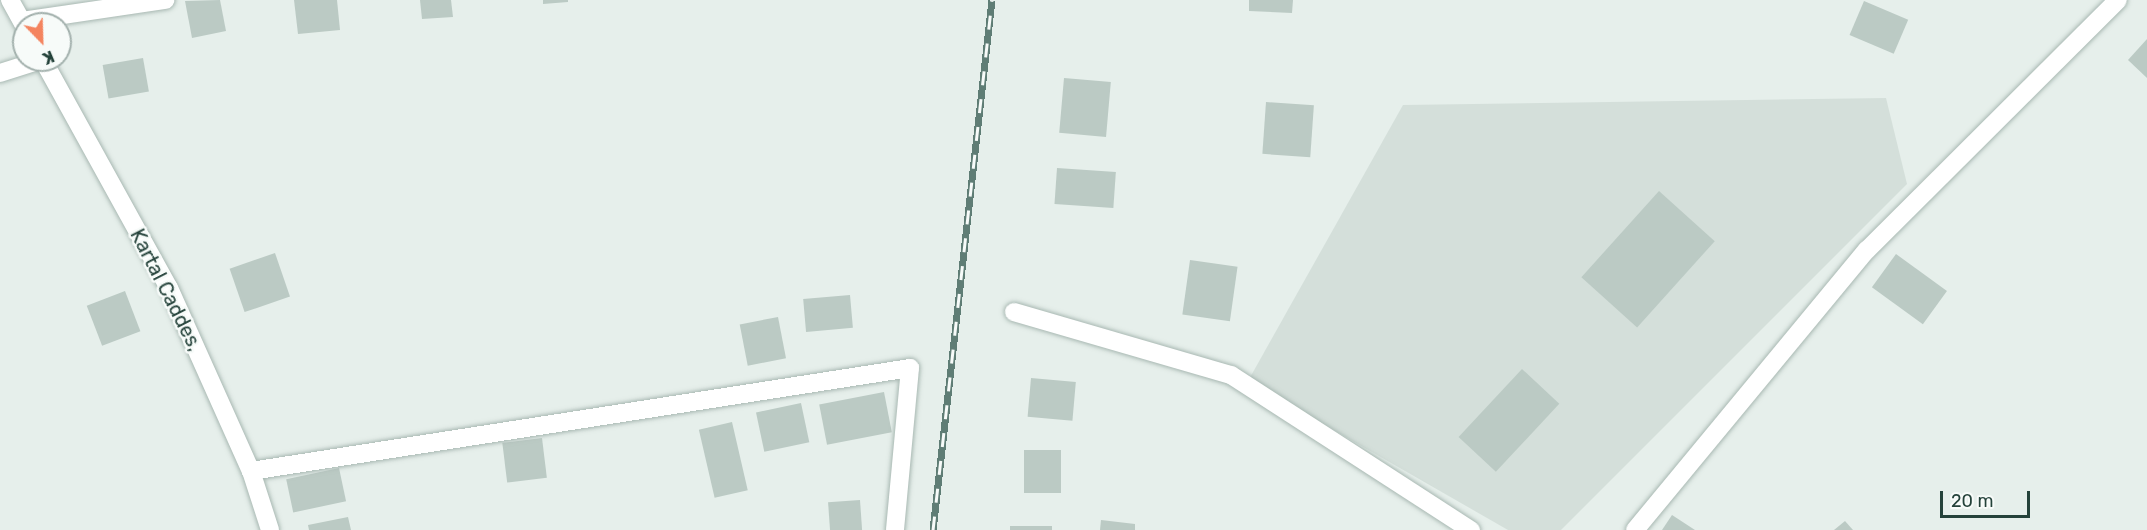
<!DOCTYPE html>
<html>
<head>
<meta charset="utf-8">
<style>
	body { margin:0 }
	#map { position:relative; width:2147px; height:530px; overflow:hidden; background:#e6efeb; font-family:Rubik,sans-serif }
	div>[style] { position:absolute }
	.built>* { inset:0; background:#d4dfda }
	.building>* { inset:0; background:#bbcac4; transform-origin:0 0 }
	.roads { filter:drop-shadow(0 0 2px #a8b8b2) drop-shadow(0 0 2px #a8b8b2) }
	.minor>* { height:18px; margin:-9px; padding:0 9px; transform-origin:9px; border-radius:9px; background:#fff }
	.secondary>* { height:18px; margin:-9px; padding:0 9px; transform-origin:9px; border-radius:9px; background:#fff }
	.rail>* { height:7px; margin-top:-3.5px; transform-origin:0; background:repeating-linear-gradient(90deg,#f7fbf9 0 14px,#5f7d75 0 28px); box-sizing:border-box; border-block:2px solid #5f7d75 }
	span { translate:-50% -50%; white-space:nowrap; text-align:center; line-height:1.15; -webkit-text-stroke:5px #f7fbf9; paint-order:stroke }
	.street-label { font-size:20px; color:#24423a }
	.north { position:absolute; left:12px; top:12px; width:60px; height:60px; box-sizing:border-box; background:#f7fbf9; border:2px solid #a3b1ad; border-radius:50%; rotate:157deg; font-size:16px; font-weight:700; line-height:24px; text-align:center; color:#24423a }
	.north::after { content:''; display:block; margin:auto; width:21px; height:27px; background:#f4845f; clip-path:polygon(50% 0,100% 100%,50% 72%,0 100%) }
	.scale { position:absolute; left:1940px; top:491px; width:90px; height:27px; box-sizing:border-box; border:3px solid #24423a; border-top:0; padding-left:8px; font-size:18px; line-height:21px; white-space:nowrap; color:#24423a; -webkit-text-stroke:4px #f7fbf9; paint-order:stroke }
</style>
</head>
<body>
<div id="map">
	<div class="built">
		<i style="clip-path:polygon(1886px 98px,1907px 184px,1561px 530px,1508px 530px,1248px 381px,1403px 105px)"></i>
	</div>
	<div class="building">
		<i style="clip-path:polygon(220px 0,226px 31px,192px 38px,185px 1px)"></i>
		<i style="clip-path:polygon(294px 0,337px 0,340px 30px,298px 34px)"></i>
		<i style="clip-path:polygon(420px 0,451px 0,453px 17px,422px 19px)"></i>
		<i style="clip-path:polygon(543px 0,568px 0,568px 2px,543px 4px)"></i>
		<i style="clip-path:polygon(1249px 0,1293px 0,1292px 13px,1249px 11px)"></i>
		<i style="left:1864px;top:1px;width:48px;height:37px;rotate:23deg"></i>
		<i style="clip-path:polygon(2147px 39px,2147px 78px,2128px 60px)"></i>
		<i style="left:143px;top:58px;width:34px;height:41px;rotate:80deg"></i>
		<i style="left:1064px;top:78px;width:47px;height:55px;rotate:5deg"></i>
		<i style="left:1266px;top:102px;width:48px;height:52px;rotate:4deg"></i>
		<i style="left:1057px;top:168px;width:59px;height:36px;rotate:4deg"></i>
		<i style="left:1659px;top:191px;width:75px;height:116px;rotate:42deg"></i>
		<i style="left:275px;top:253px;width:46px;height:48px;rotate:71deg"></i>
		<i style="left:1896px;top:254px;width:63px;height:41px;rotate:36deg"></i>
		<i style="left:1190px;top:260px;width:48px;height:55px;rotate:8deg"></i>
		<i style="left:125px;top:291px;width:43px;height:41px;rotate:69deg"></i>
		<i style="left:850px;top:295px;width:33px;height:47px;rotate:85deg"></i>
		<i style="left:778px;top:317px;width:42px;height:39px;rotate:79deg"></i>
		<i style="left:1522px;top:369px;width:51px;height:93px;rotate:43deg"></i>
		<i style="left:1031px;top:378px;width:45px;height:39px;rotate:5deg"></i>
		<i style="left:884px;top:392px;width:41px;height:66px;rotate:79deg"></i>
		<i style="left:801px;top:403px;width:40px;height:46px;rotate:78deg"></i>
		<i style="left:732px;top:422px;width:70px;height:34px;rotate:77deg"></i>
		<i style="left:542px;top:438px;width:40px;height:40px;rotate:83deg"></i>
		<i style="left:1024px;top:450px;width:37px;height:43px"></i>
		<i style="left:339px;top:468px;width:34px;height:54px;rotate:78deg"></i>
		<i style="left:860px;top:500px;width:30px;height:32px;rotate:86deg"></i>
		<i style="clip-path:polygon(1672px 515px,1695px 530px,1662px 530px)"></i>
		<i style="clip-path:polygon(348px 517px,351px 530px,309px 530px,308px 525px)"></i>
		<i style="clip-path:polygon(1101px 520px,1135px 524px,1135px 530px,1100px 530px)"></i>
		<i style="clip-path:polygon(1845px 521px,1853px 530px,1834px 530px)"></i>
		<i style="left:1010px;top:526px;width:42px;height:4px"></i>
	</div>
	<div class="roads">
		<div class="minor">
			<i style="left:22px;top:21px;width:145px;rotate:-8.4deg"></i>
			<i style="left:0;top:73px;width:43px;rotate:-17.6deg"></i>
			<i style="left:1014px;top:312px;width:226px;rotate:16.2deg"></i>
			<i style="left:1231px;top:375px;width:286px;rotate:32.9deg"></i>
			<i style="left:251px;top:471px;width:667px;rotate:-8.88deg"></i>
			<i style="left:910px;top:368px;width:163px;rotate:95.3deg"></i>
			<i style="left:1635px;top:530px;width:364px;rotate:-50.4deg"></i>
			<i style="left:1867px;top:250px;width:354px;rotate:-44.9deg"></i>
		</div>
		<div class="secondary">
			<i style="left:10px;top:0;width:29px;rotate:61deg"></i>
			<i style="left:43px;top:60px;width:260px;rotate:61.1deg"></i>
			<i style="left:169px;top:288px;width:201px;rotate:65.9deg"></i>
			<i style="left:251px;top:471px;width:62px;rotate:72.1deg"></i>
		</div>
	</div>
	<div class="rail">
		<i style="left:933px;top:530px;width:533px;rotate:-83.65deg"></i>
	</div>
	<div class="street-label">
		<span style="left:166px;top:290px;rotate:63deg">Kartal Caddes,</span>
	</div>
	<div class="north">K</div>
	<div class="scale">20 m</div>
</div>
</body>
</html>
